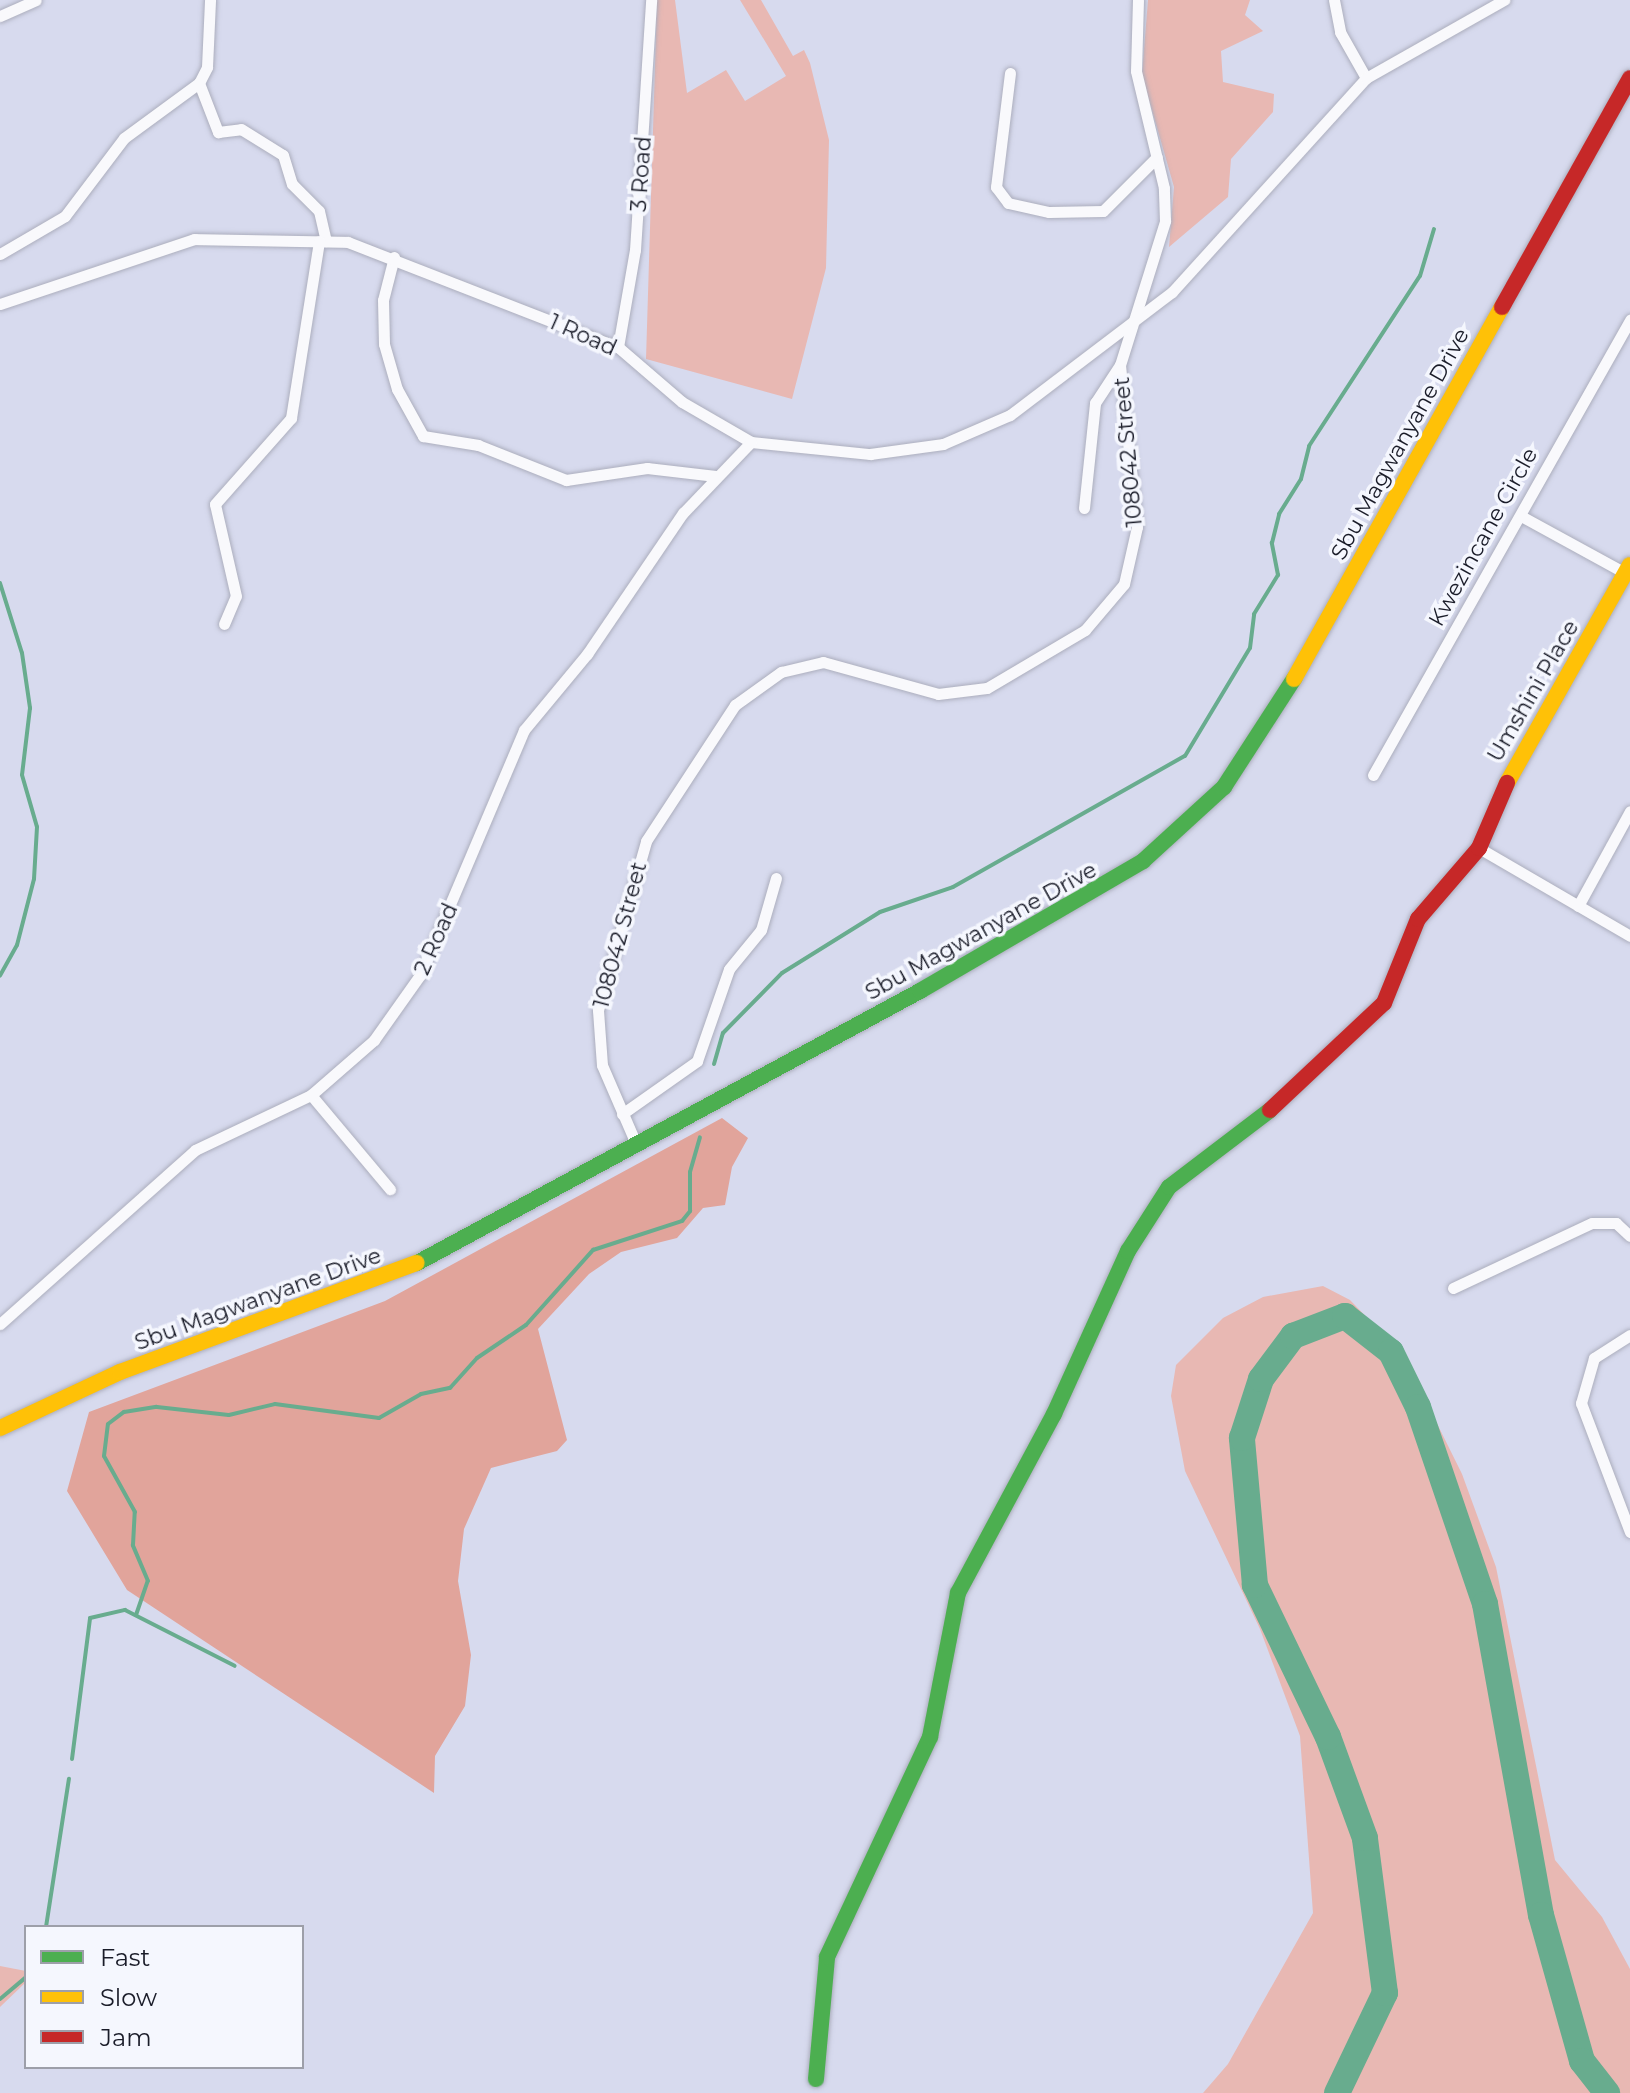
<!DOCTYPE html>
<html>
<head>
<meta charset="utf-8">
<style>
	body { margin:0 }
	#map { position:relative; width:1630px; height:2093px; overflow:hidden; background:#d7daee; font-family:Montserrat,sans-serif }
	div>[style] { position:absolute }
	.green>* { inset:0; background:#e8b8b3 }
	.forest>* { inset:0; background:#e1a49b }
	.stream>* { height:4px; margin:-2px; padding:0 2px; transform-origin:2px; border-radius:2px; background:#68ac8e }
	.river>* { height:26px; margin:-13px; padding:0 13px; transform-origin:13px; border-radius:13px; background:#68ac8e }
	.roads { filter:drop-shadow(0 0 2px #acaebd) drop-shadow(0 0 2px #acaebd) }
	.street>* { height:11px; margin:-5.5px; padding:0 5.5px; transform-origin:5.5px; border-radius:5.5px; background:#f9f9fc }
	.fast>* { height:16px; margin:-8px; padding:0 8px; transform-origin:8px; border-radius:8px; background:#4caf50 }
	.slow>* { height:16px; margin:-8px; padding:0 8px; transform-origin:8px; border-radius:8px; background:#ffc107 }
	.jam>* { height:16px; margin:-8px; padding:0 8px; transform-origin:8px; border-radius:8px; background:#c62828 }
	span { translate:-50% -50%; white-space:nowrap; text-align:center; line-height:1.15; -webkit-text-stroke:7px #f5f7fe; paint-order:stroke }
	.street-label { font-size:22px; color:#1a1c29 }
	.legend { position:absolute; left:24px; top:1925px; width:280px; height:144px; box-sizing:border-box; background:#f5f7fe; border:2px solid #9d9fa9; margin:0; padding:10px 14px; list-style:none; font-size:24px; color:#1a1c29 }
	.legend li { display:flex; align-items:center; gap:16px; height:40px }
	.legend b { width:40px; border:2px solid #9d9fa9 }
</style>
</head>
<body>
<div id="map">
	<div class="green">
		<i style="clip-path:polygon(657px 0,675px 0,687px 93px,726px 70px,745px 101px,786px 76px,740px 0,761px 0,793px 56px,804px 50px,810px 63px,829px 140px,826px 268px,792px 399px,646px 359px)"></i>
		<i style="clip-path:polygon(1148px 0,1250px 0,1245px 15px,1263px 31px,1221px 51px,1223px 82px,1274px 94px,1273px 112px,1231px 159px,1228px 197px,1169px 247px,1174px 187px,1142px 75px)"></i>
		<i style="clip-path:polygon(1323px 1286px,1350px 1300px,1403px 1355px,1462px 1474px,1496px 1567px,1555px 1860px,1602px 1917px,1630px 1969px,1630px 2093px,1203px 2093px,1228px 2064px,1313px 1913px,1300px 1736px,1260px 1629px,1185px 1471px,1171px 1396px,1176px 1365px,1223px 1318px,1263px 1297px)"></i>
		<i style="clip-path:polygon(0 1966px,26px 1971px,26px 1982px,0 2007px)"></i>
	</div>
	<div class="forest">
		<i style="clip-path:polygon(722px 1118px,748px 1138px,732px 1167px,725px 1205px,703px 1208px,677px 1238px,621px 1252px,589px 1274px,538px 1329px,567px 1440px,557px 1451px,491px 1468px,464px 1529px,458px 1581px,471px 1655px,465px 1706px,435px 1756px,434px 1793px,127px 1590px,67px 1491px,89px 1412px,385px 1301px)"></i>
	</div>
	<div class="stream">
		<i style="left:0;top:583px;width:73px;rotate:72.6deg"></i>
		<i style="left:22px;top:653px;width:56px;rotate:81.7deg"></i>
		<i style="left:30px;top:708px;width:67px;rotate:96.8deg"></i>
		<i style="left:22px;top:775px;width:54px;rotate:73.9deg"></i>
		<i style="left:37px;top:827px;width:52px;rotate:93.3deg"></i>
		<i style="left:34px;top:879px;width:68px;rotate:104.4deg"></i>
		<i style="left:17px;top:945px;width:35px;rotate:119deg"></i>
		<i style="left:714px;top:1064px;width:32px;rotate:-74deg"></i>
		<i style="left:723px;top:1033px;width:84px;rotate:-45.5deg"></i>
		<i style="left:782px;top:973px;width:115px;rotate:-31.9deg"></i>
		<i style="left:880px;top:912px;width:77px;rotate:-18.9deg"></i>
		<i style="left:953px;top:887px;width:266px;rotate:-29.5deg"></i>
		<i style="left:1185px;top:756px;width:126px;rotate:-59deg"></i>
		<i style="left:1250px;top:648px;width:34px;rotate:-83deg"></i>
		<i style="left:1254px;top:614px;width:46px;rotate:-58.4deg"></i>
		<i style="left:1278px;top:575px;width:33px;rotate:-101deg"></i>
		<i style="left:1272px;top:543px;width:30px;rotate:-76deg"></i>
		<i style="left:1279px;top:514px;width:41px;rotate:-57.8deg"></i>
		<i style="left:1301px;top:479px;width:34px;rotate:-76deg"></i>
		<i style="left:1309px;top:446px;width:203px;rotate:-56.9deg"></i>
		<i style="left:1420px;top:276px;width:49px;rotate:-73.4deg"></i>
		<i style="left:136px;top:1615px;width:36px;rotate:-71deg"></i>
		<i style="left:148px;top:1581px;width:39px;rotate:-113deg"></i>
		<i style="left:133px;top:1545px;width:33px;rotate:-87deg"></i>
		<i style="left:135px;top:1512px;width:64px;rotate:-119deg"></i>
		<i style="left:104px;top:1456px;width:32px;rotate:-83deg"></i>
		<i style="left:108px;top:1424px;width:20px;rotate:-37deg"></i>
		<i style="left:124px;top:1412px;width:33px;rotate:-9deg"></i>
		<i style="left:157px;top:1407px;width:72px;rotate:6.3deg"></i>
		<i style="left:229px;top:1415px;width:47px;rotate:-13.4deg"></i>
		<i style="left:275px;top:1404px;width:105px;rotate:7.7deg"></i>
		<i style="left:379px;top:1418px;width:48px;rotate:-29.7deg"></i>
		<i style="left:421px;top:1394px;width:30px;rotate:-12deg"></i>
		<i style="left:450px;top:1388px;width:40px;rotate:-48deg"></i>
		<i style="left:477px;top:1358px;width:59px;rotate:-34deg"></i>
		<i style="left:526px;top:1325px;width:101px;rotate:-48.2deg"></i>
		<i style="left:593px;top:1250px;width:94px;rotate:-18deg"></i>
		<i style="left:682px;top:1221px;width:13px;rotate:-51deg"></i>
		<i style="left:690px;top:1211px;width:39px;rotate:-90deg"></i>
		<i style="left:690px;top:1172px;width:36px;rotate:-74deg"></i>
		<i style="left:72px;top:1759px;width:142px;rotate:-82.7deg"></i>
		<i style="left:90px;top:1618px;width:36px;rotate:-13deg"></i>
		<i style="left:125px;top:1610px;width:123px;rotate:27deg"></i>
		<i style="left:46px;top:1927px;width:150px;rotate:-81.2deg"></i>
		<i style="left:0;top:1999px;width:34px;rotate:-40deg"></i>
	</div>
	<div class="river">
		<i style="left:1337px;top:2093px;width:111px;rotate:-64.4deg"></i>
		<i style="left:1385px;top:1993px;width:156px;rotate:-97.4deg"></i>
		<i style="left:1365px;top:1838px;width:108px;rotate:-110.1deg"></i>
		<i style="left:1328px;top:1737px;width:169px;rotate:-115.7deg"></i>
		<i style="left:1255px;top:1585px;width:148px;rotate:-95.1deg"></i>
		<i style="left:1242px;top:1438px;width:62px;rotate:-72.1deg"></i>
		<i style="left:1261px;top:1379px;width:54px;rotate:-53.3deg"></i>
		<i style="left:1293px;top:1336px;width:56px;rotate:-21deg"></i>
		<i style="left:1345px;top:1316px;width:58px;rotate:38deg"></i>
		<i style="left:1391px;top:1352px;width:61px;rotate:63.9deg"></i>
		<i style="left:1418px;top:1407px;width:208px;rotate:71.2deg"></i>
		<i style="left:1485px;top:1604px;width:316px;rotate:79.8deg"></i>
		<i style="left:1541px;top:1915px;width:152px;rotate:74.3deg"></i>
		<i style="left:1582px;top:2061px;width:41px;rotate:52deg"></i>
	</div>
	<div class="roads">
		<div class="street">
			<i style="left:1334px;top:0;width:33px;rotate:79deg"></i>
			<i style="left:1340px;top:32px;width:53px;rotate:60.5deg"></i>
			<i style="left:0;top:16px;width:39px;rotate:-24deg"></i>
			<i style="left:1010px;top:73px;width:115px;rotate:97deg"></i>
			<i style="left:996px;top:187px;width:20px;rotate:53deg"></i>
			<i style="left:1008px;top:203px;width:42px;rotate:12.4deg"></i>
			<i style="left:1049px;top:212px;width:54px;rotate:-1.1deg"></i>
			<i style="left:1103px;top:211px;width:76px;rotate:-45deg"></i>
			<i style="left:199px;top:83px;width:53px;rotate:68.8deg"></i>
			<i style="left:218px;top:132px;width:23px;rotate:-7deg"></i>
			<i style="left:241px;top:129px;width:49px;rotate:31.8deg"></i>
			<i style="left:283px;top:155px;width:30px;rotate:73deg"></i>
			<i style="left:292px;top:184px;width:38px;rotate:45deg"></i>
			<i style="left:319px;top:211px;width:31px;rotate:77deg"></i>
			<i style="left:0;top:254px;width:75px;rotate:-30.3deg"></i>
			<i style="left:65px;top:216px;width:98px;rotate:-52.9deg"></i>
			<i style="left:124px;top:138px;width:93px;rotate:-36.3deg"></i>
			<i style="left:199px;top:83px;width:18px;rotate:-63deg"></i>
			<i style="left:207px;top:67px;width:67px;rotate:-87.4deg"></i>
			<i style="left:394px;top:257px;width:44px;rotate:104.3deg"></i>
			<i style="left:383px;top:300px;width:44px;rotate:88.7deg"></i>
			<i style="left:384px;top:344px;width:47px;rotate:73.9deg"></i>
			<i style="left:397px;top:389px;width:54px;rotate:61deg"></i>
			<i style="left:423px;top:436px;width:56px;rotate:9.3deg"></i>
			<i style="left:478px;top:445px;width:95px;rotate:21.7deg"></i>
			<i style="left:566px;top:480px;width:82px;rotate:-8.4deg"></i>
			<i style="left:647px;top:468px;width:69px;rotate:6.6deg"></i>
			<i style="left:0;top:304px;width:205px;rotate:-18.5deg"></i>
			<i style="left:194px;top:239px;width:154px;rotate:1.1deg"></i>
			<i style="left:348px;top:242px;width:290px;rotate:21.3deg"></i>
			<i style="left:618px;top:347px;width:84px;rotate:40.7deg"></i>
			<i style="left:682px;top:402px;width:80px;rotate:30.1deg"></i>
			<i style="left:751px;top:442px;width:120px;rotate:5.8deg"></i>
			<i style="left:870px;top:454px;width:74px;rotate:-7.8deg"></i>
			<i style="left:943px;top:444px;width:73px;rotate:-23.4deg"></i>
			<i style="left:1010px;top:415px;width:203px;rotate:-37.2deg"></i>
			<i style="left:1172px;top:292px;width:289px;rotate:-47.8deg"></i>
			<i style="left:1366px;top:78px;width:159px;rotate:-29.5deg"></i>
			<i style="left:618px;top:347px;width:98px;rotate:-80.1deg"></i>
			<i style="left:635px;top:250px;width:251px;rotate:-86.3deg"></i>
			<i style="left:1084px;top:508px;width:106px;rotate:-84deg"></i>
			<i style="left:1095px;top:403px;width:45px;rotate:-56.7deg"></i>
			<i style="left:1521px;top:516px;width:119px;rotate:28.7deg"></i>
			<i style="left:224px;top:624px;width:30px;rotate:-67deg"></i>
			<i style="left:236px;top:596px;width:94px;rotate:-102.9deg"></i>
			<i style="left:215px;top:504px;width:115px;rotate:-48.5deg"></i>
			<i style="left:291px;top:418px;width:179px;rotate:-81deg"></i>
			<i style="left:1373px;top:775px;width:523px;rotate:-60.54deg"></i>
			<i style="left:1479px;top:848px;width:175px;rotate:30.2deg"></i>
			<i style="left:1578px;top:906px;width:108px;rotate:-61.3deg"></i>
			<i style="left:311px;top:1095px;width:123px;rotate:50deg"></i>
			<i style="left:622px;top:1114px;width:92px;rotate:-35.2deg"></i>
			<i style="left:697px;top:1061px;width:97px;rotate:-70.8deg"></i>
			<i style="left:729px;top:969px;width:50px;rotate:-50.6deg"></i>
			<i style="left:761px;top:930px;width:54px;rotate:-73.9deg"></i>
			<i style="left:637px;top:1146px;width:88px;rotate:-113.4deg"></i>
			<i style="left:602px;top:1065px;width:55px;rotate:-94.2deg"></i>
			<i style="left:598px;top:1010px;width:176px;rotate:-74.1deg"></i>
			<i style="left:646px;top:841px;width:163px;rotate:-56.8deg"></i>
			<i style="left:735px;top:705px;width:57px;rotate:-35.7deg"></i>
			<i style="left:781px;top:672px;width:43px;rotate:-13.4deg"></i>
			<i style="left:823px;top:662px;width:119px;rotate:15.5deg"></i>
			<i style="left:938px;top:694px;width:49px;rotate:-7deg"></i>
			<i style="left:987px;top:688px;width:114px;rotate:-30.6deg"></i>
			<i style="left:1085px;top:630px;width:60px;rotate:-49.7deg"></i>
			<i style="left:1124px;top:584px;width:58px;rotate:-77.2deg"></i>
			<i style="left:1137px;top:527px;width:163px;rotate:-96deg"></i>
			<i style="left:1120px;top:365px;width:151px;rotate:-72.6deg"></i>
			<i style="left:1165px;top:221px;width:33px;rotate:-92deg"></i>
			<i style="left:1164px;top:188px;width:120px;rotate:-103.5deg"></i>
			<i style="left:1136px;top:71px;width:71px;rotate:-88.4deg"></i>
			<i style="left:1453px;top:1288px;width:153px;rotate:-25.1deg"></i>
			<i style="left:1592px;top:1223px;width:24px"></i>
			<i style="left:1616px;top:1223px;width:19px;rotate:43deg"></i>
			<i style="left:0;top:1324px;width:261px;rotate:-41.7deg"></i>
			<i style="left:195px;top:1150px;width:128px;rotate:-25.4deg"></i>
			<i style="left:311px;top:1095px;width:84px;rotate:-41.1deg"></i>
			<i style="left:374px;top:1040px;width:80px;rotate:-54.7deg"></i>
			<i style="left:420px;top:975px;width:266px;rotate:-67deg"></i>
			<i style="left:524px;top:730px;width:99px;rotate:-50.3deg"></i>
			<i style="left:587px;top:654px;width:171px;rotate:-55.8deg"></i>
			<i style="left:683px;top:513px;width:98px;rotate:-46.2deg"></i>
			<i style="left:1630px;top:1335px;width:43px;rotate:147.4deg"></i>
			<i style="left:1594px;top:1358px;width:47px;rotate:106.1deg"></i>
			<i style="left:1581px;top:1403px;width:138px;rotate:69.2deg"></i>
		</div>
		<div class="fast">
			<i style="left:417px;top:1263px;width:572px;rotate:-28.4deg"></i>
			<i style="left:920px;top:991px;width:258px;rotate:-30.2deg"></i>
			<i style="left:1143px;top:861px;width:110px;rotate:-42.4deg"></i>
			<i style="left:1224px;top:787px;width:129px;rotate:-57.1deg"></i>
			<i style="left:816px;top:2079px;width:122px;rotate:-84.8deg"></i>
			<i style="left:827px;top:1957px;width:243px;rotate:-64.9deg"></i>
			<i style="left:930px;top:1737px;width:147px;rotate:-79deg"></i>
			<i style="left:958px;top:1593px;width:203px;rotate:-61.8deg"></i>
			<i style="left:1054px;top:1414px;width:179px;rotate:-65.6deg"></i>
			<i style="left:1128px;top:1251px;width:76px;rotate:-57.4deg"></i>
			<i style="left:1169px;top:1187px;width:127px;rotate:-37.3deg"></i>
		</div>
		<div class="slow">
			<i style="left:1294px;top:679px;width:426px;rotate:-60.8deg"></i>
			<i style="left:1507px;top:783px;width:250px;rotate:-60.6deg"></i>
			<i style="left:0;top:1428px;width:132px;rotate:-25deg"></i>
			<i style="left:120px;top:1372px;width:316px;rotate:-20.2deg"></i>
		</div>
		<div class="jam">
			<i style="left:1502px;top:307px;width:262px;rotate:-60.8deg"></i>
			<i style="left:1270px;top:1110px;width:156px;rotate:-43.2deg"></i>
			<i style="left:1384px;top:1003px;width:91px;rotate:-68deg"></i>
			<i style="left:1418px;top:919px;width:94px;rotate:-49.3deg"></i>
			<i style="left:1479px;top:848px;width:71px;rotate:-66.7deg"></i>
		</div>
	</div>
	<div class="street-label">
		<span style="left:641px;top:174px;rotate:-86deg">3 Road</span>
		<span style="left:583px;top:335px;rotate:24deg">1 Road</span>
		<span style="left:1400px;top:444px;rotate:-61deg">Sbu Magwanyane Drive</span>
		<span style="left:1128px;top:452px;rotate:-95deg">108042 Street</span>
		<span style="left:1483px;top:537px;rotate:-61deg">Kwezincane Circle</span>
		<span style="left:1533px;top:691px;rotate:-60deg">Umshini Place</span>
		<span style="left:981px;top:931px;rotate:-29deg">Sbu Magwanyane Drive</span>
		<span style="left:620px;top:935px;rotate:-75deg">108042 Street</span>
		<span style="left:436px;top:939px;rotate:-66deg">2 Road</span>
		<span style="left:258px;top:1299px;rotate:-20deg">Sbu Magwanyane Drive</span>
	</div>
	<ul class="legend">
	<li><b style="height:10px;background:#4caf50"></b>Fast</li>
	<li><b style="height:10px;background:#ffc107"></b>Slow</li>
	<li><b style="height:10px;background:#c62828"></b>Jam</li>
	</ul>
</div>
</body>
</html>
